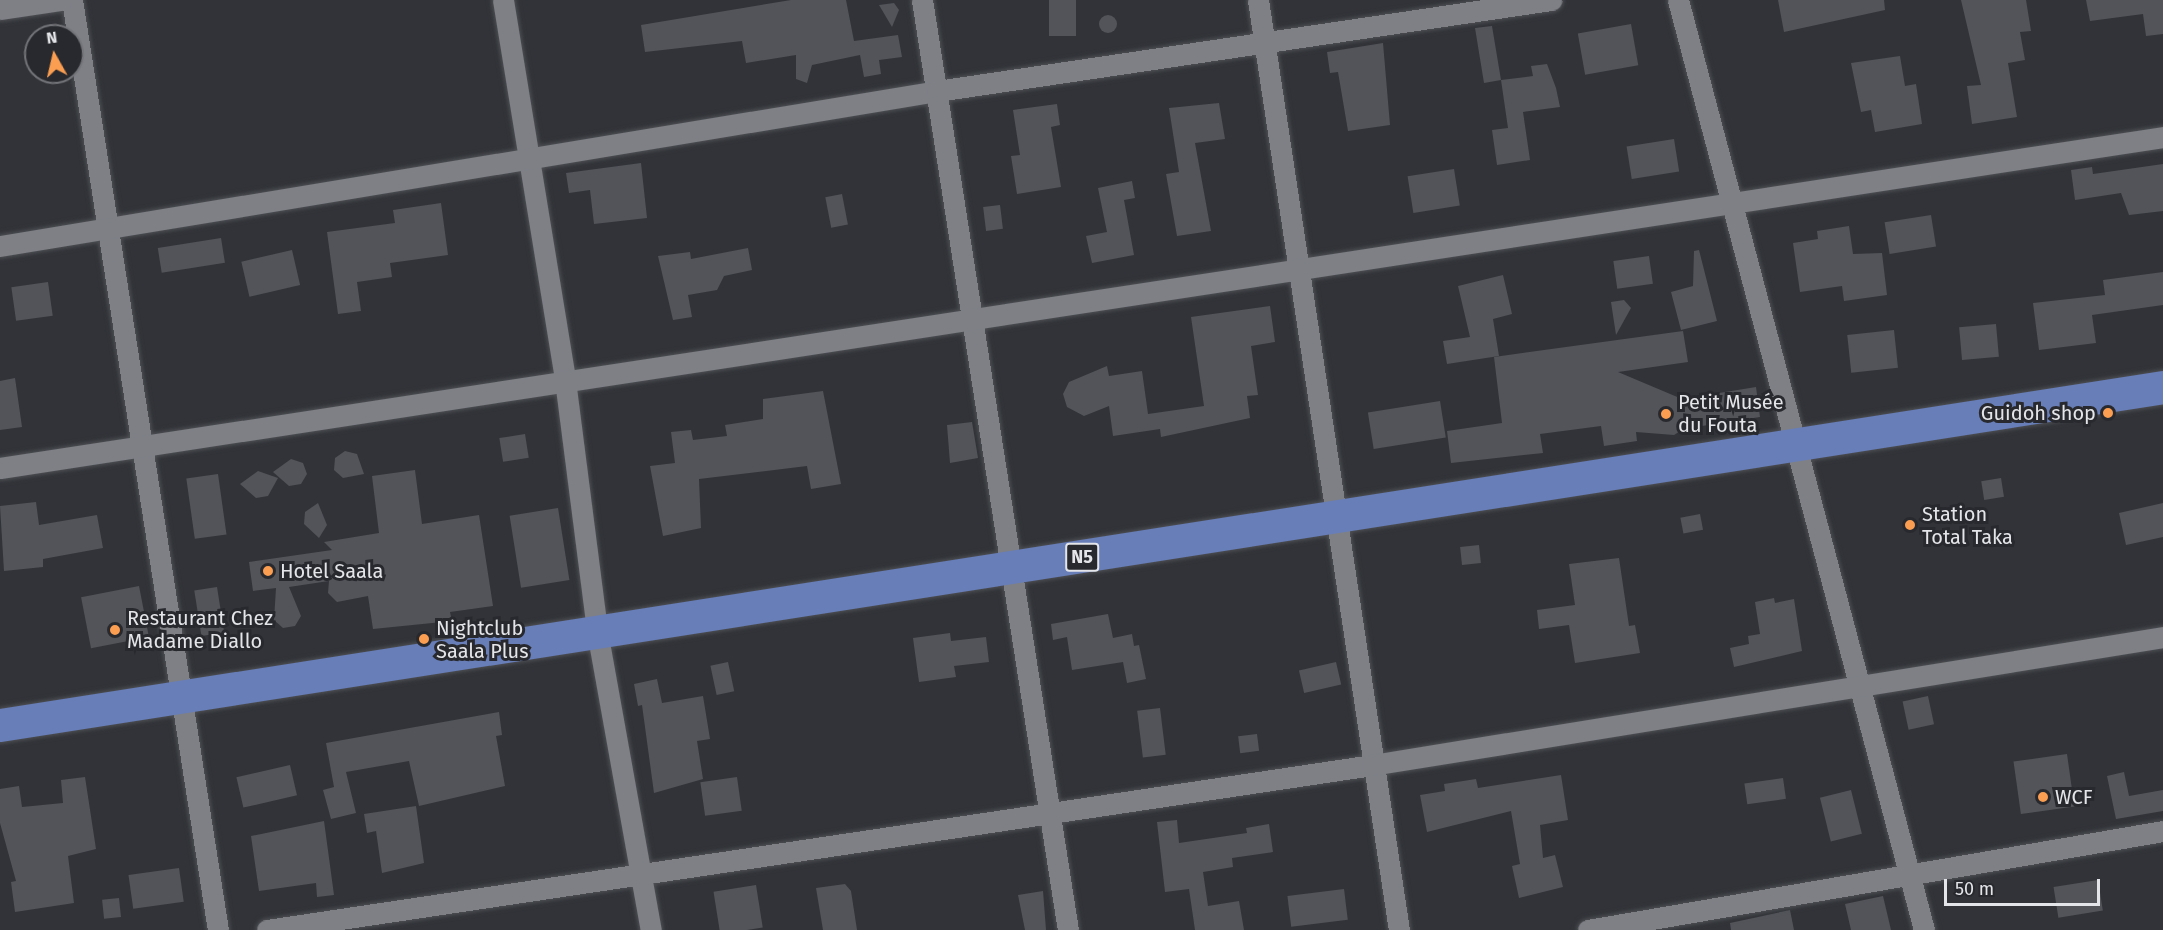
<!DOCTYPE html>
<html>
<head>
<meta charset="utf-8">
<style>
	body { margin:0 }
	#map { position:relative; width:2163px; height:930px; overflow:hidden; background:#313338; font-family:"Fira Sans",sans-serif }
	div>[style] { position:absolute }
	.building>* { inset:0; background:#52545a; transform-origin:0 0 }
	.round { border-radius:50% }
	.roads { filter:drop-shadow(0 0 2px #4e5054) drop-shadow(0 0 2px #4e5054) }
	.minor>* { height:21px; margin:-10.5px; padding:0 10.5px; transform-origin:10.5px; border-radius:10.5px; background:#7e8086 }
	.trunk>* { height:33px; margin:-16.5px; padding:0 16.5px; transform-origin:16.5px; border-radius:16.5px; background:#687eb8 }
	.dots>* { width:16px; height:16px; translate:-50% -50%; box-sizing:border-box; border:3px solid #28292e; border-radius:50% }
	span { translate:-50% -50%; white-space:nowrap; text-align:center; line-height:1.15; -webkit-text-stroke:6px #28292e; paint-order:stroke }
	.shield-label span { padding:2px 4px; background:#28292e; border:2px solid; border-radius:4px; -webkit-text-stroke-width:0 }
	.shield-label { font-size:18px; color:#e4e5e9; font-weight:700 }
	.poi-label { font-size:20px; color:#e4e5e9 }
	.left { translate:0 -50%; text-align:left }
	.right { translate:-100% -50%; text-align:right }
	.north { position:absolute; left:24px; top:24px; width:60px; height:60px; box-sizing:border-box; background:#28292e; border:2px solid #737479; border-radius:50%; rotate:352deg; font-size:16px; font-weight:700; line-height:24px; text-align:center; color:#e4e5e9 }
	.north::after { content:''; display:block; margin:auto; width:21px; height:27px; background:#fb9e51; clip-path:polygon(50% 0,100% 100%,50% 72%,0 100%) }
	.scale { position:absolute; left:1944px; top:879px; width:156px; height:27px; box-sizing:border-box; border:3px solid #e4e5e9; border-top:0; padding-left:8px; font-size:18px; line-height:21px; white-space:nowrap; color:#e4e5e9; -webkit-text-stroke:4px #28292e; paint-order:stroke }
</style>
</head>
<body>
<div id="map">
	<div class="building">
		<i style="clip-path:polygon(791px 0,846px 0,854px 41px,898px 35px,902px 57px,879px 60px,881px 74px,864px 77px,860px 55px,812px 65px,807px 83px,796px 79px,796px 55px,746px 63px,742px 41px,645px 52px,641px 25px)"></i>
		<i style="left:1049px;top:0;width:27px;height:36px"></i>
		<i style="clip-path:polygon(1778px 0,1884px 0,1885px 10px,1784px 32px)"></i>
		<i style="clip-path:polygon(1961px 0,2026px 0,2031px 31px,2020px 32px,2025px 60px,2008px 63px,2017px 117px,1972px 124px,1967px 86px,1981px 85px)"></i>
		<i style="clip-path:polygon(2086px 0,2163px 0,2163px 34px,2146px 36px,2143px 14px,2090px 21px)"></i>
		<i style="clip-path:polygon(894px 3px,899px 10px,892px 27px,879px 5px)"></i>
		<i class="round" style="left:1099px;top:15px;width:18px;height:18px"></i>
		<i style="left:1631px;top:24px;width:42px;height:54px;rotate:80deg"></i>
		<i style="clip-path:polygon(1492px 26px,1501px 80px,1533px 76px,1531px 66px,1547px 64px,1556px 88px,1560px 107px,1523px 112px,1530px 160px,1497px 165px,1492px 130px,1508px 128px,1501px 80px,1484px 83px,1475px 28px)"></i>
		<i style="clip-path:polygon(1383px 43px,1390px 125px,1348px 131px,1338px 72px,1330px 73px,1327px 52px)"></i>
		<i style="clip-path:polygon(1900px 56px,1905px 86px,1916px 84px,1922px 124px,1875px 132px,1871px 110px,1861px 112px,1851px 63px)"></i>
		<i style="clip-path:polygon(1219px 103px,1225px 139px,1195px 143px,1211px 231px,1177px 236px,1166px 174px,1179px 172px,1169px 108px)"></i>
		<i style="clip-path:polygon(1057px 104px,1060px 125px,1051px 127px,1061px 187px,1017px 194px,1011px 156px,1020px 155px,1013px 110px)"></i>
		<i style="left:1674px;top:139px;width:33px;height:48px;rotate:81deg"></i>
		<i style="clip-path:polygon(641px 163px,647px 218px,594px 224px,590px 190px,569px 193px,566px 173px)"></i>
		<i style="clip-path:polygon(2163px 164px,2163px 211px,2129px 215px,2121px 193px,2075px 200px,2071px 170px,2092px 167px,2093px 174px)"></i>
		<i style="left:1454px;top:169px;width:37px;height:47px;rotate:81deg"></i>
		<i style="clip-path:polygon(1132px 181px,1135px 198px,1124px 200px,1134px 255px,1092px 263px,1086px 236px,1107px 232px,1098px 188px)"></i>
		<i style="left:842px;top:194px;width:31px;height:17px;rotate:79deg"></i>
		<i style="clip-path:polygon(441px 203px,448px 255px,390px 263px,392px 277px,357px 282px,361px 311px,338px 314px,327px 232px,395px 223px,393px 210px)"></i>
		<i style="left:1000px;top:205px;width:24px;height:17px;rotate:83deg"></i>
		<i style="left:1931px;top:215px;width:32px;height:47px;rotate:81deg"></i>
		<i style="clip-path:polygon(1849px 226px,1853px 254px,1882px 253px,1887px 295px,1844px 301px,1842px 286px,1800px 292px,1793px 243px,1818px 239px,1817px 231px)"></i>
		<i style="left:221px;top:238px;width:25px;height:64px;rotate:81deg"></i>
		<i style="clip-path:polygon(748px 248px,752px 270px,724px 276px,717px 290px,688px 295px,692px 317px,673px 320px,658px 256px,690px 252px,691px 259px)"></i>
		<i style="left:292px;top:250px;width:36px;height:52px;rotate:77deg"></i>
		<i style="clip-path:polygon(1699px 250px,1717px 321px,1681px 330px,1671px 292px,1693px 286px,1694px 251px)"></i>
		<i style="left:1649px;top:256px;width:28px;height:36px;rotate:82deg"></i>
		<i style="clip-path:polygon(2163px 272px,2163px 305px,2092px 315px,2096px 343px,2039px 350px,2033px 303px,2105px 295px,2103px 280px)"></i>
		<i style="clip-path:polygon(1503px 275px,1512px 314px,1493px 319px,1499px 356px,1447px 364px,1443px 341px,1470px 337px,1458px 286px)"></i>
		<i style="left:48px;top:282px;width:34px;height:37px;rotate:82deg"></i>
		<i style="clip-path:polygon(1624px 300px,1631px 308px,1616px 335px,1611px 302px)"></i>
		<i style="clip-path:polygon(1270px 306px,1275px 342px,1251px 346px,1258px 395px,1247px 396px,1250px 418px,1161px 437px,1160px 429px,1113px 436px,1109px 406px,1084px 416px,1067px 407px,1063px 394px,1069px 382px,1107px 366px,1109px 376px,1142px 371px,1148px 414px,1204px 406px,1191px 317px)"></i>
		<i style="left:1996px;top:324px;width:33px;height:37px;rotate:85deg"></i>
		<i style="left:1894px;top:330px;width:38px;height:47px;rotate:84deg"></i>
		<i style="clip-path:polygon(1683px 331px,1688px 362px,1618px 372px,1682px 399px,1756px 387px,1760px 417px,1702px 426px,1701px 418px,1674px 435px,1636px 432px,1637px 441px,1604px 446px,1601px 426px,1540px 434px,1543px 453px,1451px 463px,1447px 431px,1502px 423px,1494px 357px)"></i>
		<i style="clip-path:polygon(15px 378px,22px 427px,0 430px,0 381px)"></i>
		<i style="clip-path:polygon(823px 391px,841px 484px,811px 489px,807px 466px,699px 479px,701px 528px,663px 536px,650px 466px,675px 463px,671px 432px,691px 430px,693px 440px,727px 436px,725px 425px,763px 419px,763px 399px)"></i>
		<i style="left:1440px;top:401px;width:37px;height:73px;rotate:81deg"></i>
		<i style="clip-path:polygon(972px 422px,978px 458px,950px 463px,947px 425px)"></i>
		<i style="left:525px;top:434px;width:24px;height:26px;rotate:81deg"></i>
		<i style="clip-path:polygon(345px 451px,357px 454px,364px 474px,343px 478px,334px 470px,335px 458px)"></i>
		<i style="clip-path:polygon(291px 459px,303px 463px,307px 474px,301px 484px,289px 486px,273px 472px)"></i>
		<i style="clip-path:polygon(415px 470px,422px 524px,479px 515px,493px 606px,450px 612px,452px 621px,373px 629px,368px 596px,337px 602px,328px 593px,329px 581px,289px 587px,301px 616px,295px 626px,283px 628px,274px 620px,276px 588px,253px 591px,249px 562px,332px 550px,324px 542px,379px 533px,372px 476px)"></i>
		<i style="clip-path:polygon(258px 471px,278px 478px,268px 496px,256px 498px,240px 484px)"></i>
		<i style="left:218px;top:474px;width:61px;height:32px;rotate:82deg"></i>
		<i style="left:2001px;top:478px;width:19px;height:20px;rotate:81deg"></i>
		<i style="clip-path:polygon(36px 502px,39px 525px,97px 515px,103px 548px,43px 559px,43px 567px,4px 571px,0 506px)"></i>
		<i style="clip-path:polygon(318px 503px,327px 525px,319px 538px,304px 524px,305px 512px)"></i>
		<i style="clip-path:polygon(2163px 503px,2163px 537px,2126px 545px,2119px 513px)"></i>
		<i style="left:558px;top:508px;width:73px;height:49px;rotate:81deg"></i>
		<i style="left:1700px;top:514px;width:16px;height:20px;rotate:79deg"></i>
		<i style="left:1479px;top:545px;width:18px;height:19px;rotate:84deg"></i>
		<i style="clip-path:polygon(1619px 558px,1629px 626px,1635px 625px,1640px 653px,1575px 663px,1569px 625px,1539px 629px,1537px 610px,1575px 605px,1569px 564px)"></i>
		<i style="left:139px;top:586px;width:52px;height:59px;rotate:79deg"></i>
		<i style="left:217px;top:587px;width:46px;height:23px;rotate:81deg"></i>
		<i style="clip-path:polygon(1774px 598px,1775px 603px,1794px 599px,1802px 651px,1734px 667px,1730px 648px,1749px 644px,1748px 636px,1760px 634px,1755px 602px)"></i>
		<i style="clip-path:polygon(1108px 614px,1113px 638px,1132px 634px,1134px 646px,1139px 645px,1146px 679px,1127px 683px,1123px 662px,1072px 670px,1067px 637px,1053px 640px,1051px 624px)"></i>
		<i style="clip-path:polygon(950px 633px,951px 641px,986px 637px,989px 662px,954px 666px,956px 677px,919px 682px,913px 638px)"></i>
		<i style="left:728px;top:662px;width:30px;height:18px;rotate:78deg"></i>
		<i style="left:1336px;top:662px;width:23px;height:38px;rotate:77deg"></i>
		<i style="clip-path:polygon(657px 679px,662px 703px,703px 696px,710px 739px,697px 741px,703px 779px,654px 793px,642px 705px,638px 706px,634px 684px)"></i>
		<i style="left:1928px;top:696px;width:29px;height:26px;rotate:78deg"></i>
		<i style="left:1160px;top:708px;width:47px;height:23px;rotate:83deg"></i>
		<i style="clip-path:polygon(499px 712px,502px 735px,496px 736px,505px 786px,419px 806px,409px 761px,346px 772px,356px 813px,331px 819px,323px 790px,334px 787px,326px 743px)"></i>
		<i style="left:1257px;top:734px;width:17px;height:19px;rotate:83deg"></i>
		<i style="left:2067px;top:754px;width:53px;height:54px;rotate:82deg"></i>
		<i style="left:290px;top:765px;width:31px;height:55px;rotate:77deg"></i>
		<i style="clip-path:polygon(2124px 772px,2129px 796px,2163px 790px,2163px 811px,2116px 819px,2107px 776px)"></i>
		<i style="clip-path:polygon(1561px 775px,1568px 820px,1540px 825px,1543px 858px,1555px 855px,1563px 887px,1519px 898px,1512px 866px,1520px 864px,1511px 811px,1427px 832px,1420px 795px,1445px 791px,1444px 784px,1476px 779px,1478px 788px)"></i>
		<i style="clip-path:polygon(85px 777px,96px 849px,68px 856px,74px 903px,15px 912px,11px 882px,16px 881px,0 823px,0 789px,19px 786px,22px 807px,63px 803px,61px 780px)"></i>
		<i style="left:737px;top:777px;width:34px;height:37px;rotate:82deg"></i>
		<i style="left:1783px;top:778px;width:21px;height:39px;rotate:82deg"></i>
		<i style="left:1851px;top:790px;width:45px;height:32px;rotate:76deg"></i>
		<i style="clip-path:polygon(416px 806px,424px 863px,382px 873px,376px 831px,367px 833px,364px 814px)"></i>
		<i style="clip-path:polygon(1177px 820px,1179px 843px,1247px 833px,1246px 828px,1269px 824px,1273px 852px,1232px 858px,1233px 867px,1203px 872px,1208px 906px,1239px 901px,1244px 930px,1195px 930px,1189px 889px,1165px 892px,1157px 822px)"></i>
		<i style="clip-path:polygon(324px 821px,334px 895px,317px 897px,316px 883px,259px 891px,251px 836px)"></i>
		<i style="left:179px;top:868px;width:34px;height:51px;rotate:82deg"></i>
		<i style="left:2098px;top:880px;width:31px;height:45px;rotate:81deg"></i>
		<i style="clip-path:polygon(845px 884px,851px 891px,857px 930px,823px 930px,816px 888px)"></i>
		<i style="left:756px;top:885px;width:43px;height:43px;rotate:81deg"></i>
		<i style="left:1344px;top:889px;width:31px;height:57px;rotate:83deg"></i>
		<i style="clip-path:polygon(1043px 891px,1046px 930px,1025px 930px,1018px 895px)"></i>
		<i style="clip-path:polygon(1883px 896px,1891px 930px,1851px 930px,1845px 904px)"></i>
		<i style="left:119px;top:898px;width:19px;height:17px;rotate:84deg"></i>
		<i style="clip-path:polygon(1790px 910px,1794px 930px,1731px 930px,1730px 923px)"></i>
	</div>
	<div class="roads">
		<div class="minor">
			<i style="left:72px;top:0;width:941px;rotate:81.08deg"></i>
			<i style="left:503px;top:0;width:385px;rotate:80.7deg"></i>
			<i style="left:565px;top:380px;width:253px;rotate:82.7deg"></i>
			<i style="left:597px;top:631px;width:304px;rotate:79.8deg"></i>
			<i style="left:922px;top:0;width:941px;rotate:81.08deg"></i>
			<i style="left:1258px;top:0;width:941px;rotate:81.38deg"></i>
			<i style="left:1678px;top:0;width:962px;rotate:75.18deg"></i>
			<i style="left:0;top:9px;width:62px;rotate:-8.4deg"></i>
			<i style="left:0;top:246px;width:950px;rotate:-9.39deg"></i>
			<i style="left:937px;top:91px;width:621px;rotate:-8.43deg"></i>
			<i style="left:0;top:468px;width:2188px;rotate:-8.7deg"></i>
			<i style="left:267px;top:930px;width:1117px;rotate:-8.49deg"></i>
			<i style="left:1372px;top:765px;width:801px;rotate:-9.19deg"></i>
			<i style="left:1588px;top:930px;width:583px;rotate:-9.77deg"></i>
		</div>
		<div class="trunk">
			<i style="left:0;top:725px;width:2189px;rotate:-8.88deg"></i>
		</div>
	</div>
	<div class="dots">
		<i style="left:2108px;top:413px;background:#fb9e51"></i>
		<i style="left:1666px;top:414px;background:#fb9e51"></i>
		<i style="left:1910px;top:525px;background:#fb9e51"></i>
		<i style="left:268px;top:571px;background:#fb9e51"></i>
		<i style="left:115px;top:630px;background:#fb9e51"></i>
		<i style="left:424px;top:639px;background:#fb9e51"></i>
		<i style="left:2043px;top:797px;background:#fb9e51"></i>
	</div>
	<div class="shield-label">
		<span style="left:1082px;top:557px">N5</span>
	</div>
	<div class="poi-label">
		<span class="left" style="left:1678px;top:414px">Petit Musée<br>du Fouta</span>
		<span class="right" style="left:2096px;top:413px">Guidoh shop</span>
		<span class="left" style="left:1922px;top:526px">Station<br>Total Taka</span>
		<span class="left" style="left:280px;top:571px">Hotel Saala</span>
		<span class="left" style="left:127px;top:630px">Restaurant Chez<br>Madame Diallo</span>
		<span class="left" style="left:436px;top:640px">Nightclub<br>Saala Plus</span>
		<span class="left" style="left:2055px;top:797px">WCF</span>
	</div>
	<div class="north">N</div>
	<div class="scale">50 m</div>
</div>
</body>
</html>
